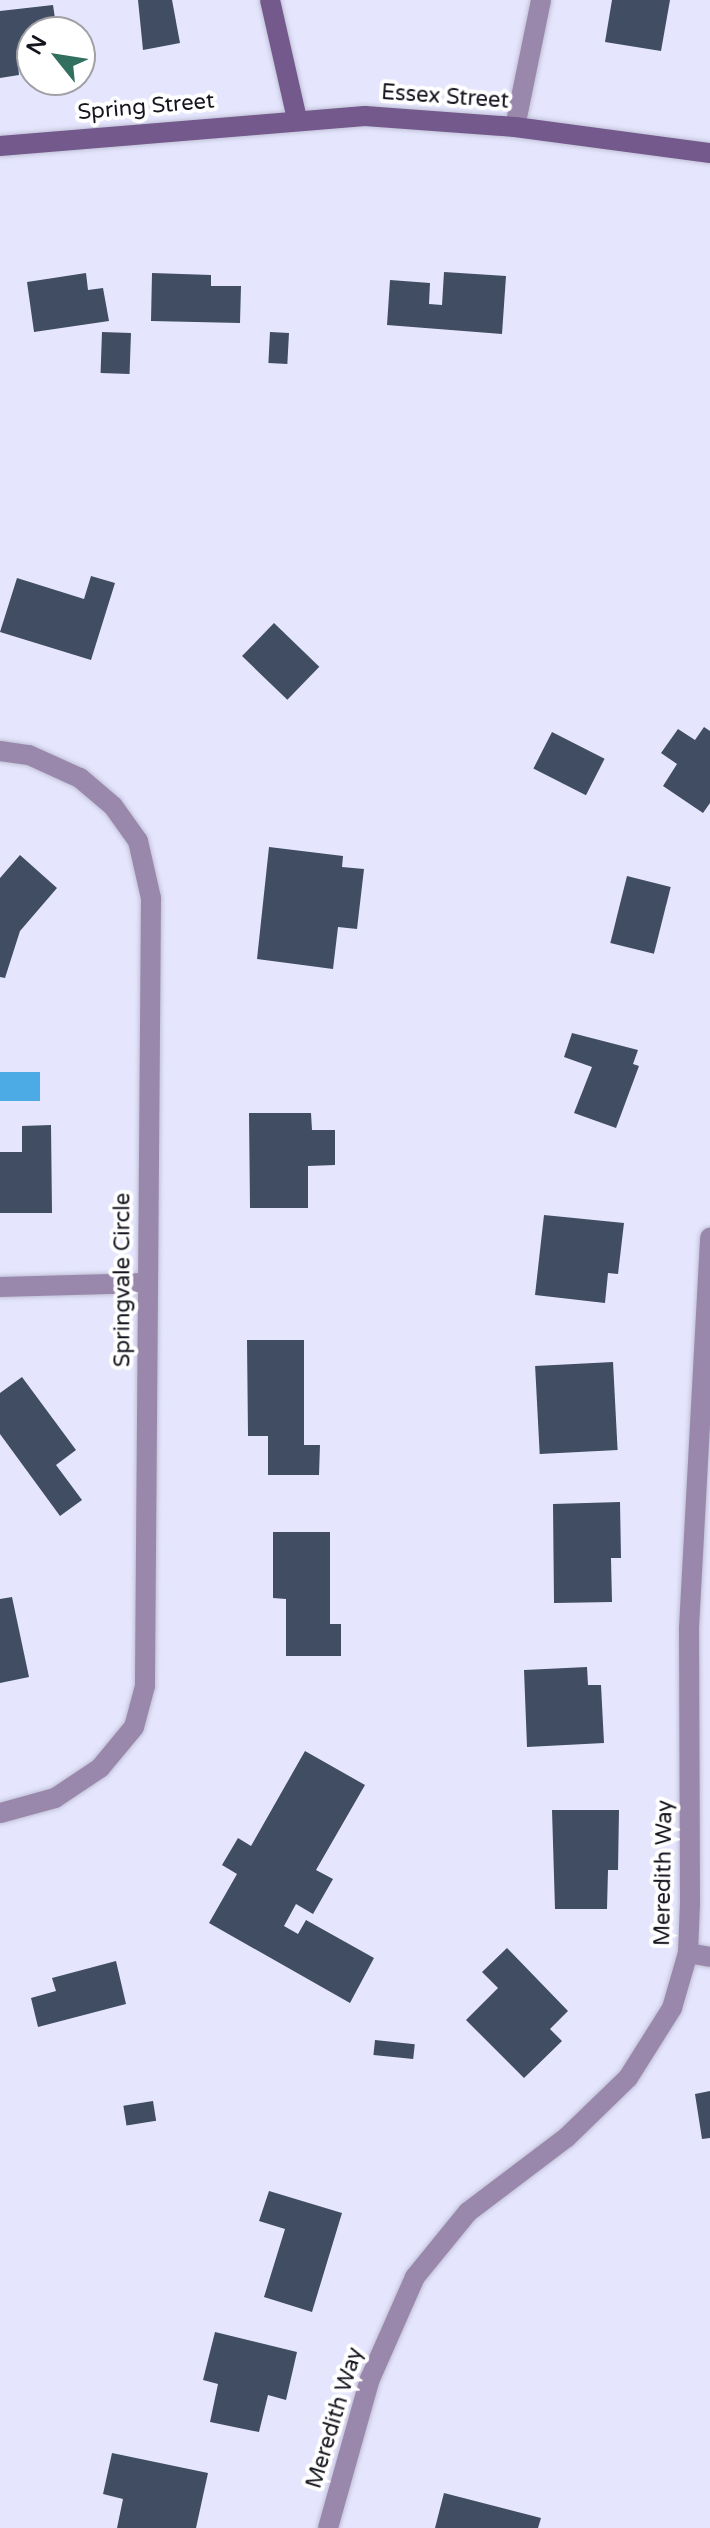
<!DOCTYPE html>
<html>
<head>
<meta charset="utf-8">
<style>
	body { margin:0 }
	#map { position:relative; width:710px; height:2528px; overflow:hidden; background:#e5e6fe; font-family:"Varela Round",sans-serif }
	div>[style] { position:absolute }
	.water>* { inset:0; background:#4caae5; transform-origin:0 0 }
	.building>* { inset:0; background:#404d63; transform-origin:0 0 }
	.roads { filter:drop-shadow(0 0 2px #c0c0d6) drop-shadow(0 0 2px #c0c0d6) }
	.street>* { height:20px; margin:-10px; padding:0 10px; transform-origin:10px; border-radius:10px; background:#9988ab }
	.secondary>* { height:20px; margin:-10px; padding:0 10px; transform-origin:10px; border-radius:10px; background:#73598c }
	span { translate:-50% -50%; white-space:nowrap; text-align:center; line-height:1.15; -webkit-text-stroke:8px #fff; paint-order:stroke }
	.street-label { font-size:22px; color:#15151f }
	.north { position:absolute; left:16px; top:16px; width:80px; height:80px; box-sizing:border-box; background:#fff; border:2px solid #a1a1a5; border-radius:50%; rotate:300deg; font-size:22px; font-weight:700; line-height:32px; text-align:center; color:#15151f }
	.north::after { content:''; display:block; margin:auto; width:28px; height:36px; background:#31705e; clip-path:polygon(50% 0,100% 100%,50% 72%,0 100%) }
</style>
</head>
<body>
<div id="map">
	<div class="water">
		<i style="left:0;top:1072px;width:40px;height:29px"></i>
	</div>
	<div class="building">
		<i style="clip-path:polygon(138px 0,172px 0,180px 43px,143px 50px)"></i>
		<i style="clip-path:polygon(612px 0,670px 0,661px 51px,605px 42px)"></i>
		<i style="clip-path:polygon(53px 5px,57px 32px,32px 32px,32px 63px,18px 64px,19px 75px,0 78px,0 11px)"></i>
		<i style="clip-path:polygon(444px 272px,506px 276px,502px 334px,387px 325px,390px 280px,430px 283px,429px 304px,442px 305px)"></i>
		<i style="clip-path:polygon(86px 273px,88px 290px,103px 288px,109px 321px,34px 332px,27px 282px)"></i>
		<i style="clip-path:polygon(152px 273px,211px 275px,211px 286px,241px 286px,240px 323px,151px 321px)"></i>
		<i style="left:102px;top:332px;width:29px;height:41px;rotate:2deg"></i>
		<i style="left:270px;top:332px;width:19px;height:31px;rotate:3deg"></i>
		<i style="clip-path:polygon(91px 576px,115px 583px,91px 660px,0 632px,17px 578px,84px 599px)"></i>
		<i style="left:274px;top:623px;width:63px;height:46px;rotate:44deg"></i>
		<i style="clip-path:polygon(704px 727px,710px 731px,710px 803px,703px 813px,663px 786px,677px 764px,661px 753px,678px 729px,695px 740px)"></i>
		<i style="left:552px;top:732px;width:59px;height:41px;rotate:27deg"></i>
		<i style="clip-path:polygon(269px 847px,343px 856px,342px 867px,364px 869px,357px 929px,338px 927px,333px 969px,257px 959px)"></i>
		<i style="clip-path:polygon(20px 855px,57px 888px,20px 931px,5px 978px,0 977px,0 878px)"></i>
		<i style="left:627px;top:876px;width:45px;height:69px;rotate:14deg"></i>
		<i style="clip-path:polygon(572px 1033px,638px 1050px,633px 1064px,639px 1066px,616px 1128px,574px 1113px,592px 1067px,564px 1057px)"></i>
		<i style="clip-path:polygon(249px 1113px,311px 1113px,312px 1130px,335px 1130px,335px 1165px,308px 1166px,308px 1208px,250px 1208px)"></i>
		<i style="clip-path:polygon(51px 1125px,52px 1213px,0 1213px,0 1152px,22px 1152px,22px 1126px)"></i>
		<i style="clip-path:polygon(544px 1215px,624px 1223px,618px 1274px,608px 1273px,605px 1303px,535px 1295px)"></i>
		<i style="clip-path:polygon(247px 1340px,304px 1340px,304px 1445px,320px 1445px,319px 1475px,268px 1475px,268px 1436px,248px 1436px)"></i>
		<i style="left:613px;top:1362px;width:88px;height:78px;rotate:87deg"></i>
		<i style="clip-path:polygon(22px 1377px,76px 1450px,56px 1465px,82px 1500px,60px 1516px,0 1434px,0 1393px)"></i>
		<i style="clip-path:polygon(620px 1502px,621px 1558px,611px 1558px,612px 1602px,554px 1603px,553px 1504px)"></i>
		<i style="clip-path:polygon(273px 1532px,330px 1532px,330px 1624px,341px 1624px,341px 1656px,286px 1656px,286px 1599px,273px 1598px)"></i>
		<i style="clip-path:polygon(12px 1597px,29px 1677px,0 1683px,0 1599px)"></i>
		<i style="clip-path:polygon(587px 1667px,588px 1685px,601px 1685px,604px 1743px,527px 1747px,524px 1670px)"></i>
		<i style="clip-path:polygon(305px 1751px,365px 1785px,316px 1870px,333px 1879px,313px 1914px,296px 1904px,284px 1926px,298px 1934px,306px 1920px,374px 1958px,350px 2003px,209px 1923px,237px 1874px,222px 1865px,238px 1838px,251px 1846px)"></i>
		<i style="clip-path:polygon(552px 1810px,619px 1810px,618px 1870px,608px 1870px,607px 1909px,555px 1909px)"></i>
		<i style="clip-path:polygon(507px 1948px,568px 2011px,550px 2029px,562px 2041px,524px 2078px,466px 2020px,498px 1988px,482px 1972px)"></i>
		<i style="clip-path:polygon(116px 1961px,126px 2004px,38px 2027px,31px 1998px,56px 1991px,52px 1978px)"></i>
		<i style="left:375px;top:2040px;width:40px;height:15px;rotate:6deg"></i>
		<i style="clip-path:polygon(710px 2091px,710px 2138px,702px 2139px,695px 2094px)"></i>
		<i style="left:153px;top:2101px;width:20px;height:30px;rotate:81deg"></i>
		<i style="clip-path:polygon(269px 2191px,342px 2213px,312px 2312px,264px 2297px,285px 2229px,259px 2221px)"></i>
		<i style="clip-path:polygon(215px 2332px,297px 2352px,286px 2400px,268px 2395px,259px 2432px,210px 2422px,218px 2384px,203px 2380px)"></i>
		<i style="clip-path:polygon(112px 2453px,208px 2473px,196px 2528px,117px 2528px,123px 2499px,103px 2494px)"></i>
		<i style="clip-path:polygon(444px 2493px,541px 2518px,538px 2528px,435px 2528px)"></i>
	</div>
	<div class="roads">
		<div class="street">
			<i style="left:515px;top:127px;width:130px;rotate:-78.4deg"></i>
			<i style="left:0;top:751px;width:29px;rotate:8deg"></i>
			<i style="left:29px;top:755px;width:56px;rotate:24.3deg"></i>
			<i style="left:80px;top:778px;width:43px;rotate:40.3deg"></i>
			<i style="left:113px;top:806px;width:43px;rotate:54.5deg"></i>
			<i style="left:138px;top:841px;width:58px;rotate:77.2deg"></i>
			<i style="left:151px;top:898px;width:788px;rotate:90.44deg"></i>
			<i style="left:145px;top:1686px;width:42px;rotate:105deg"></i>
			<i style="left:134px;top:1727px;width:53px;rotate:129.7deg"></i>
			<i style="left:100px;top:1768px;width:54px;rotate:146.3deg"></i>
			<i style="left:55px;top:1798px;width:57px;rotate:164.7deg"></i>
			<i style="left:0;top:1287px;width:146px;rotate:-1.6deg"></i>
			<i style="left:688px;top:1953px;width:22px;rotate:10deg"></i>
			<i style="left:328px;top:2528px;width:155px;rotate:-74.3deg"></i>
			<i style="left:370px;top:2379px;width:111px;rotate:-66.2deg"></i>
			<i style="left:415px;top:2277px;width:84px;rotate:-50.8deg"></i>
			<i style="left:468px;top:2212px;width:123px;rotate:-37.1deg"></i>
			<i style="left:566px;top:2138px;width:86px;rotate:-44.1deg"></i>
			<i style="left:628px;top:2078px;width:83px;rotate:-57.8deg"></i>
			<i style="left:672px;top:2008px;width:57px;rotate:-73.8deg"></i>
			<i style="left:688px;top:1953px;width:49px;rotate:-87.7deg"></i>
			<i style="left:690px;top:1904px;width:276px;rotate:-90.2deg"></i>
			<i style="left:689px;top:1628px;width:391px;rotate:-86.9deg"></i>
		</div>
		<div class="secondary">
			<i style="left:270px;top:0;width:122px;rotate:77.2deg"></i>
			<i style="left:0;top:146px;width:366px;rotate:-4.7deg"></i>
			<i style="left:365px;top:116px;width:150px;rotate:4.2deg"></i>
			<i style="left:515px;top:127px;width:197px;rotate:7.6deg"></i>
		</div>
	</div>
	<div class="street-label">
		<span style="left:445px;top:97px;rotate:4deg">Essex Street</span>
		<span style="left:146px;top:107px;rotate:-5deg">Spring Street</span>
		<span style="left:123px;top:1280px;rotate:-90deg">Springvale Circle</span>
		<span style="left:664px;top:1873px;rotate:-89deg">Meredith Way</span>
		<span style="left:335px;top:2418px;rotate:-73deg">Meredith Way</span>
	</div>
	<div class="north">N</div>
</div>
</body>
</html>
